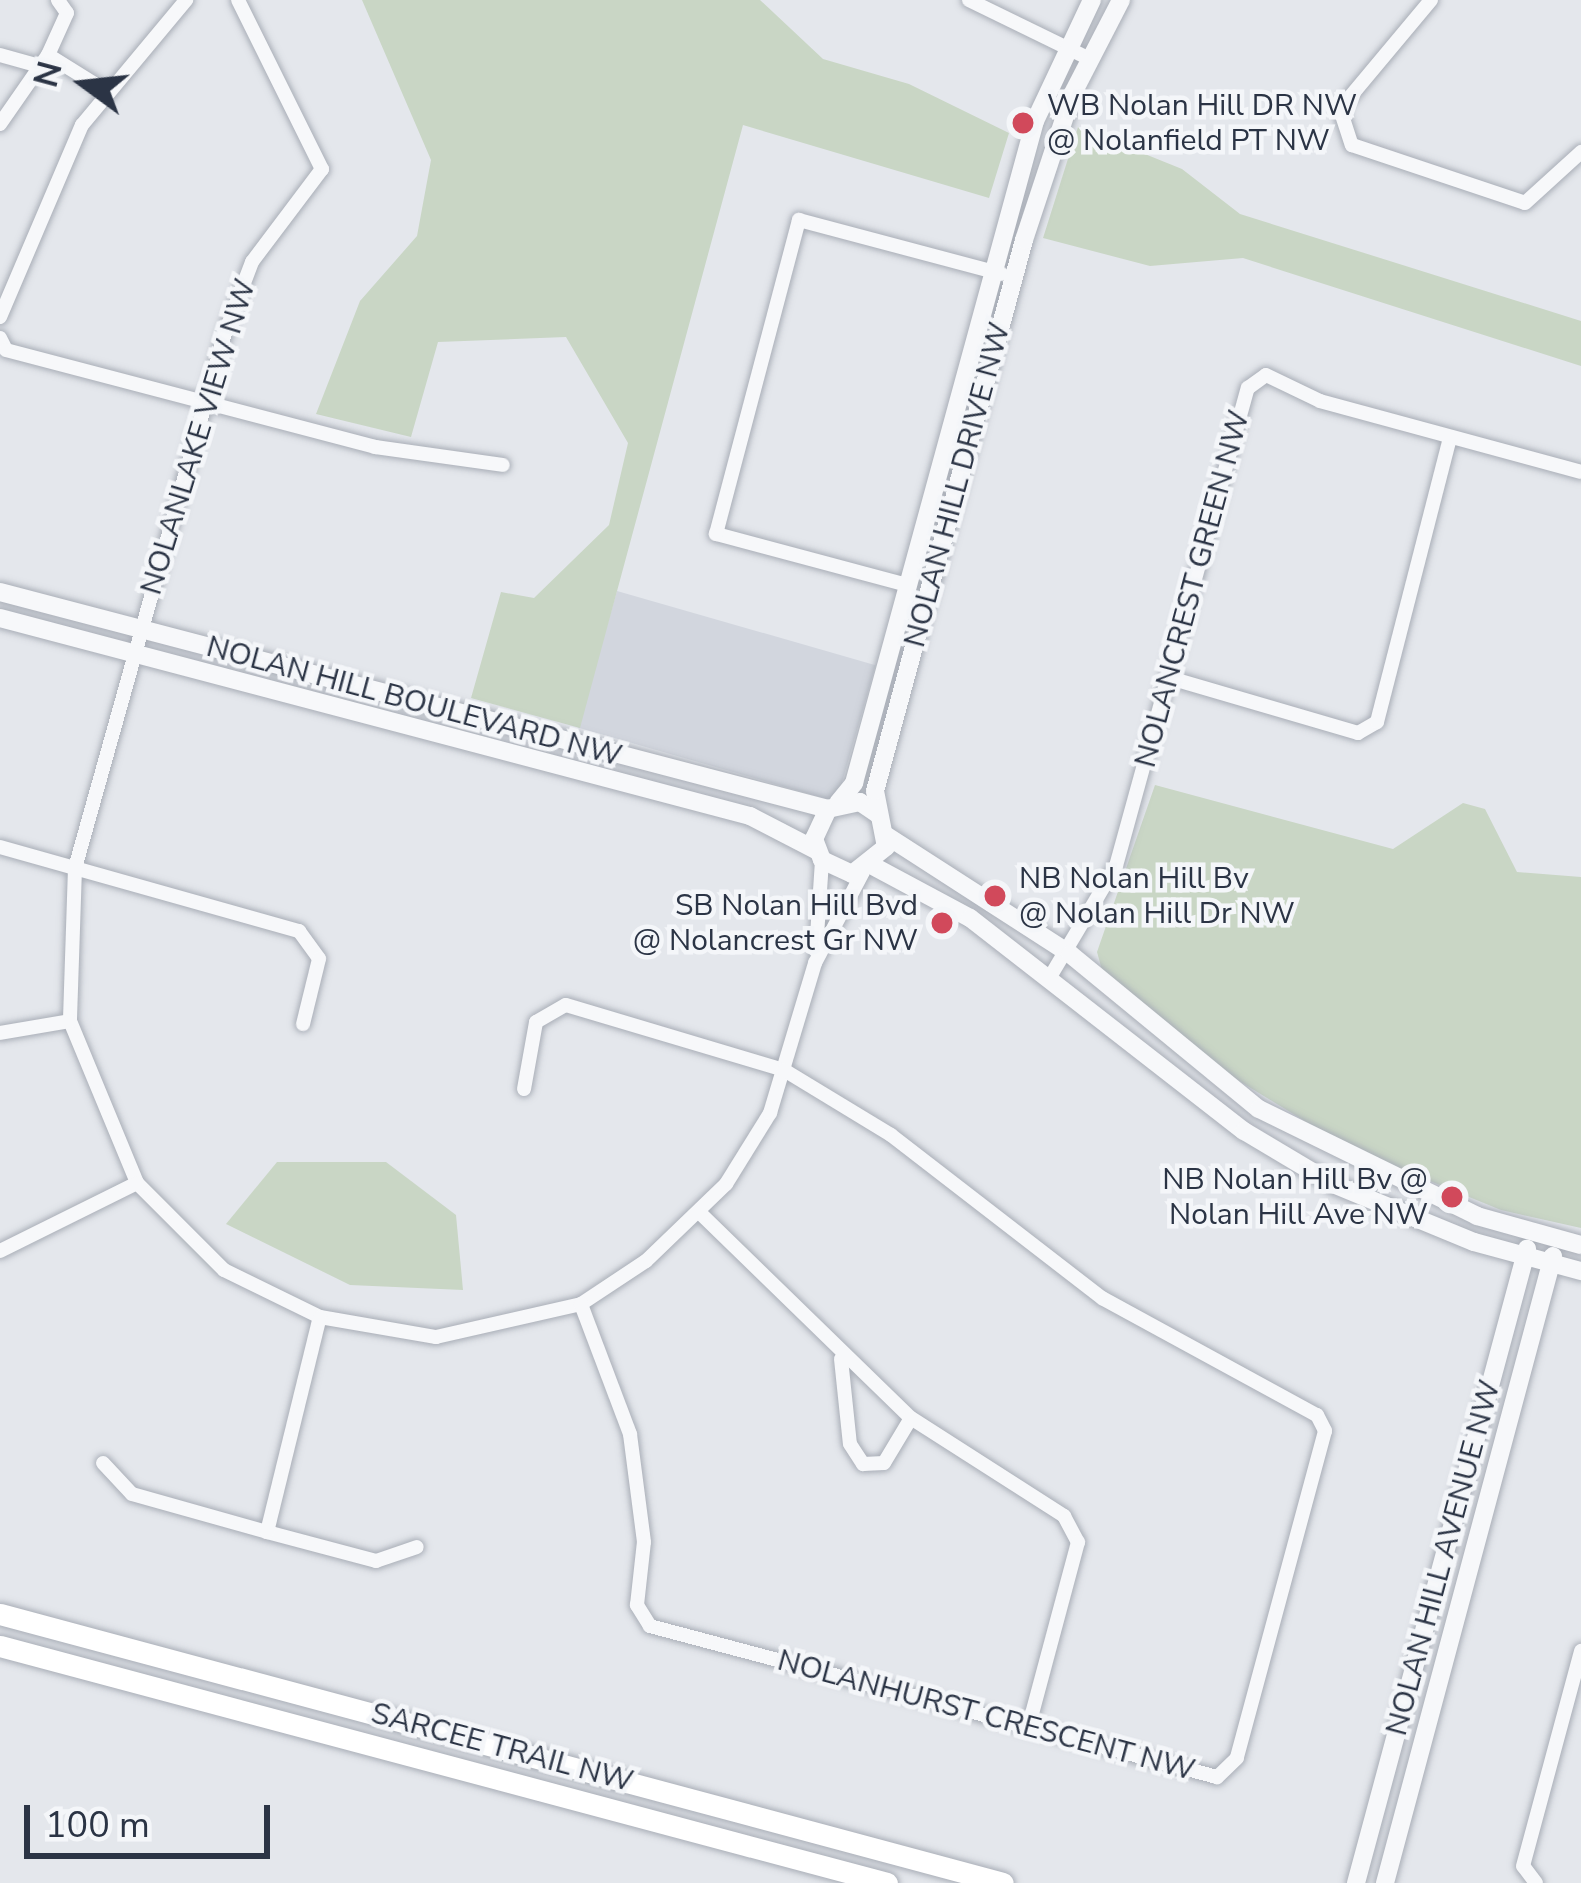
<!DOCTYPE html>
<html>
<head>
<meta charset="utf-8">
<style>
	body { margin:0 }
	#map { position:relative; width:1581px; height:1883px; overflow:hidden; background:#e4e7ec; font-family:"Nunito Sans",sans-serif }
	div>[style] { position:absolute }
	.built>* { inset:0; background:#d2d6de; transform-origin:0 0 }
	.green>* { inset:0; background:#c9d6c5 }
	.roads { filter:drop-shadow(0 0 3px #a9aeb7) drop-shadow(0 0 3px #a9aeb7) }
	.minor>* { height:14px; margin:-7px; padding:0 7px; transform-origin:7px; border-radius:7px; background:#f7f8fa }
	.tertiary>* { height:18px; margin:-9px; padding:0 9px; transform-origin:9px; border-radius:9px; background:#f7f8fa }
	.secondary>* { height:21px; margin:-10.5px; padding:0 10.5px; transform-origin:10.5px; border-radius:10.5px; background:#fff }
	.dots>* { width:33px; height:33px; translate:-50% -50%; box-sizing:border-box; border:6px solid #f4f6f9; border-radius:50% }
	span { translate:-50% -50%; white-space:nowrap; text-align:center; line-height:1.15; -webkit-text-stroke:9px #f4f6f9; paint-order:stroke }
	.poi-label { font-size:30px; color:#2b3445 }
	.left { translate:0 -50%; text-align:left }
	.right { translate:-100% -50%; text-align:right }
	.street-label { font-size:30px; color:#2b3445 }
	.north { position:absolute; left:24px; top:24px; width:120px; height:120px; -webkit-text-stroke:9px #f4f6f9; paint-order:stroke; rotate:285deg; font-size:33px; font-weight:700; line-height:48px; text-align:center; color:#2b3445 }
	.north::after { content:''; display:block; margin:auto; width:42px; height:54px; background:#2b3445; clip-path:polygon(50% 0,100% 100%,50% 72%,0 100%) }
	.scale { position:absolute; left:24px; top:1805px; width:246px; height:54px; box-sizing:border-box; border:6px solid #2b3445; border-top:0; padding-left:15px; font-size:36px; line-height:42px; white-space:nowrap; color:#2b3445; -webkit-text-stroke:9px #f4f6f9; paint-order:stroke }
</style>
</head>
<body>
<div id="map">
	<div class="built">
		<i style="left:617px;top:591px;width:269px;height:142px;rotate:16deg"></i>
	</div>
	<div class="green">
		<i style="clip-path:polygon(362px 0,760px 0,823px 59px,909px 84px,1009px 133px,989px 198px,743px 125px,580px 728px,471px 698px,501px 592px,534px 598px,609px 525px,628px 443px,566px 337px,438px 342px,411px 437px,316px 414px,360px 301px,417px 236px,431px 160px)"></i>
		<i style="clip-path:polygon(1078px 127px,1182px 169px,1240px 214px,1581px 321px,1581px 366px,1243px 258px,1150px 266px,1043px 238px)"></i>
		<i style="clip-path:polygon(1155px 785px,1393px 849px,1463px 803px,1485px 809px,1517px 872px,1581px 877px,1581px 1228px,1501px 1210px,1349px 1148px,1223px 1071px,1102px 970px,1097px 952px)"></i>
		<i style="clip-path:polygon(277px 1162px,386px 1162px,456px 1215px,463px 1290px,350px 1285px,226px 1224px)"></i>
	</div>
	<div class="roads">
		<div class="minor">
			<i style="left:238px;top:0;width:189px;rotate:63.6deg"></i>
			<i style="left:322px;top:169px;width:116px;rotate:127deg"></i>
			<i style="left:252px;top:262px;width:76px;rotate:110.8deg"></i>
			<i style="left:225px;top:333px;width:556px;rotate:105.66deg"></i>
			<i style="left:75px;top:868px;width:153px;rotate:91.9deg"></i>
			<i style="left:70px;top:1021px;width:175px;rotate:67.5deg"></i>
			<i style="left:137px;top:1183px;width:123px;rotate:45deg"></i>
			<i style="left:224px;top:1270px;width:107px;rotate:26.1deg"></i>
			<i style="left:320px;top:1317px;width:118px;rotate:9.8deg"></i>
			<i style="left:436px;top:1337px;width:149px;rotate:-12.8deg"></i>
			<i style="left:581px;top:1304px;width:78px;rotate:-33.5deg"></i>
			<i style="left:646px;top:1261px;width:111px;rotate:-43.9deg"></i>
			<i style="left:726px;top:1184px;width:84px;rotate:-58.2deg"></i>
			<i style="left:770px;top:1113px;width:157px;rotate:-73.3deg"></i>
			<i style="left:815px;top:963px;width:103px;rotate:-62.2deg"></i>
			<i style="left:969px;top:0;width:132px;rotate:26deg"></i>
			<i style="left:1431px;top:0;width:142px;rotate:129.9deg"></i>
			<i style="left:1340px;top:109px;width:38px;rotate:72deg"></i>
			<i style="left:1352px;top:145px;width:182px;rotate:18.5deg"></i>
			<i style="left:1525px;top:203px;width:76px;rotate:-42.3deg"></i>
			<i style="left:0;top:55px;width:41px;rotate:15.4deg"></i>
			<i style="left:48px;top:55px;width:46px;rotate:-65.7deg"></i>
			<i style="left:67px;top:13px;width:16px;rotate:-125deg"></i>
			<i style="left:0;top:124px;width:84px;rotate:-55.2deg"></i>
			<i style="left:48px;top:55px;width:68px;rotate:31.8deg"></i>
			<i style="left:0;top:317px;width:209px;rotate:-66.9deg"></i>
			<i style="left:82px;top:125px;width:163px;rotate:-50.2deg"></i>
			<i style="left:0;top:338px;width:13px;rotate:63deg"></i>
			<i style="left:6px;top:350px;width:382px;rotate:14.7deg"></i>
			<i style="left:375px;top:447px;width:129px;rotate:8deg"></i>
			<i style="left:907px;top:585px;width:198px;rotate:-165deg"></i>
			<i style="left:716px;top:534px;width:325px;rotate:-75.2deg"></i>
			<i style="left:799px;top:220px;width:210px;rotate:14.9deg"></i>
			<i style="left:1170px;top:678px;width:196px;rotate:16.3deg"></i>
			<i style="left:1358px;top:733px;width:22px;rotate:-30deg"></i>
			<i style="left:1377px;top:722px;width:294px;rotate:-75.6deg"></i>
			<i style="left:0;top:847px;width:311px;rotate:15.7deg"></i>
			<i style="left:299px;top:931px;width:34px;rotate:54deg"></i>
			<i style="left:319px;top:959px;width:67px;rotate:103.8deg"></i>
			<i style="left:816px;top:951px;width:91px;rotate:-86.2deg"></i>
			<i style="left:1050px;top:977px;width:129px;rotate:-59.3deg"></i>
			<i style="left:1116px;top:866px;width:496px;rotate:-74.6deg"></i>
			<i style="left:1248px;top:388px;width:22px;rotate:-36deg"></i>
			<i style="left:1266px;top:375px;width:60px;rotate:25.7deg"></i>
			<i style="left:1320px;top:401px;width:270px;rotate:15.2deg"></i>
			<i style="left:0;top:1033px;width:71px;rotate:-9.7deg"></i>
			<i style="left:524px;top:1089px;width:68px;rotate:-79.8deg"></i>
			<i style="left:536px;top:1022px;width:34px;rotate:-30deg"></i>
			<i style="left:566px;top:1005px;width:227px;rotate:16.6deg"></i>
			<i style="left:784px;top:1070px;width:125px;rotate:31.3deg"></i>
			<i style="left:891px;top:1135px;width:267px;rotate:37.7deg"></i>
			<i style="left:1102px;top:1298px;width:245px;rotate:28.6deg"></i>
			<i style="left:1317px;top:1415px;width:18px;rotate:63deg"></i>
			<i style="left:1325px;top:1431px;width:339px;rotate:105.1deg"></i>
			<i style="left:1237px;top:1758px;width:28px;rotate:136deg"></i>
			<i style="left:1217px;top:1777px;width:587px;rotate:-165.09deg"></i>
			<i style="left:650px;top:1626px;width:25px;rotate:-122deg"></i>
			<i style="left:637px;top:1605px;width:63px;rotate:-83.7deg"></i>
			<i style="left:644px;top:1542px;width:109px;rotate:-97.4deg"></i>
			<i style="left:630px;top:1434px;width:139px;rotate:-110.7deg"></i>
			<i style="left:700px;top:1213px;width:294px;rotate:44.2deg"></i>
			<i style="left:911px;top:1418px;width:182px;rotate:32.6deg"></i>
			<i style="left:1064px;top:1516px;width:30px;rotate:62deg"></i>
			<i style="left:1078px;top:1542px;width:189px;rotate:105deg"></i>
			<i style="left:0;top:1251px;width:153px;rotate:-26.4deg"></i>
			<i style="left:841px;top:1359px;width:85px;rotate:84deg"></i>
			<i style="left:850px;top:1444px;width:24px;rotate:57deg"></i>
			<i style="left:863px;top:1464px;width:21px;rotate:-3deg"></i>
			<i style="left:884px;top:1463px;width:52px;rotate:-59deg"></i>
			<i style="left:103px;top:1463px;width:42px;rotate:46.9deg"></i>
			<i style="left:132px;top:1494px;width:140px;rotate:15.7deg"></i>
			<i style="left:267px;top:1532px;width:113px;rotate:14.9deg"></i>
			<i style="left:376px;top:1561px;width:43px;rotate:-18.9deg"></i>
			<i style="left:267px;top:1532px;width:221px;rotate:-76.2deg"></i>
			<i style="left:1536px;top:1883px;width:21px;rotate:-127deg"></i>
			<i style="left:1523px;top:1866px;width:223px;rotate:-74.9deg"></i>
		</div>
		<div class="tertiary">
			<i style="left:0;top:592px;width:856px;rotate:14.69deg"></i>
			<i style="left:0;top:618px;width:776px;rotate:14.79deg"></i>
			<i style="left:750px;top:816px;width:74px;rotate:27.3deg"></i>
			<i style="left:838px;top:803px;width:26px;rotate:-51deg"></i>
			<i style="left:854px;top:783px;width:686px;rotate:-74.71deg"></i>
			<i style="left:1035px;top:121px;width:134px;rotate:-64.8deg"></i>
			<i style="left:879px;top:815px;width:23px;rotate:-146deg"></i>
			<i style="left:860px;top:802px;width:33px;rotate:168deg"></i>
			<i style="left:828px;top:809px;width:33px;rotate:115deg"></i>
			<i style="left:814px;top:839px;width:22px;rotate:69deg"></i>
			<i style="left:822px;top:860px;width:33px;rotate:25deg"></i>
			<i style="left:852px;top:874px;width:43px;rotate:-38.5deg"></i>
			<i style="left:886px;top:847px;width:57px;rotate:-101.1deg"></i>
			<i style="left:875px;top:791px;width:571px;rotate:-74.87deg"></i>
			<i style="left:1024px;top:240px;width:153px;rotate:-71.7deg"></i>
			<i style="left:1072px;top:95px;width:107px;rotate:-62.7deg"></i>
			<i style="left:887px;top:836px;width:218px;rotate:32.8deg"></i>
			<i style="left:1070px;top:954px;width:244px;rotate:39.4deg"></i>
			<i style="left:1259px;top:1109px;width:243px;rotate:26.1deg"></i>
			<i style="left:1477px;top:1216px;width:108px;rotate:15.6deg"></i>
			<i style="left:873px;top:866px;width:110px;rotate:28.2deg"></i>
			<i style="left:970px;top:918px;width:347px;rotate:37.9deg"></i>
			<i style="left:1244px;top:1131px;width:104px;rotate:30.8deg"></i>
			<i style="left:1333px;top:1184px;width:152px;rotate:22.4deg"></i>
			<i style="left:1474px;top:1242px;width:111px;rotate:15.2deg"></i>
			<i style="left:1356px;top:1883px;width:657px;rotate:-74.91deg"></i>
			<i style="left:1385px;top:1883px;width:649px;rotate:-75deg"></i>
		</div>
		<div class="secondary">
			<i style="left:0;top:1614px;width:1038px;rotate:15.01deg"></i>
			<i style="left:0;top:1646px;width:918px;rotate:14.96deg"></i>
		</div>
	</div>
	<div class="dots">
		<i style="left:1023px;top:123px;background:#d1495b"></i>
		<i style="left:995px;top:896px;background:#d1495b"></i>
		<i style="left:942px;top:923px;background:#d1495b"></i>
		<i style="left:1452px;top:1197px;background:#d1495b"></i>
	</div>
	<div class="poi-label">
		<span class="left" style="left:1047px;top:123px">WB Nolan Hill DR NW<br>@ Nolanfield PT NW</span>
		<span class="left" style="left:1019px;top:896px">NB Nolan Hill Bv<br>@ Nolan Hill Dr NW</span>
		<span class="right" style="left:918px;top:923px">SB Nolan Hill Bvd<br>@ Nolancrest Gr NW</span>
		<span class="right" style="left:1428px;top:1197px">NB Nolan Hill Bv @<br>Nolan Hill Ave NW</span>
	</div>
	<div class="street-label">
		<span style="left:199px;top:437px;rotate:-73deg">NOLANLAKE VIEW NW</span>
		<span style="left:958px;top:485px;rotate:-75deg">NOLAN HILL DRIVE NW</span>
		<span style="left:1193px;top:589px;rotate:-75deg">NOLANCREST GREEN NW</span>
		<span style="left:414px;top:702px;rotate:15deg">NOLAN HILL BOULEVARD NW</span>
		<span style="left:1444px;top:1558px;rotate:-75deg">NOLAN HILL AVENUE NW</span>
		<span style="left:986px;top:1716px;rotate:15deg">NOLANHURST CRESCENT NW</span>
		<span style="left:502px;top:1748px;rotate:15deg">SARCEE TRAIL NW</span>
	</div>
	<div class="north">N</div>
	<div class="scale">100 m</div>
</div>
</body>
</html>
